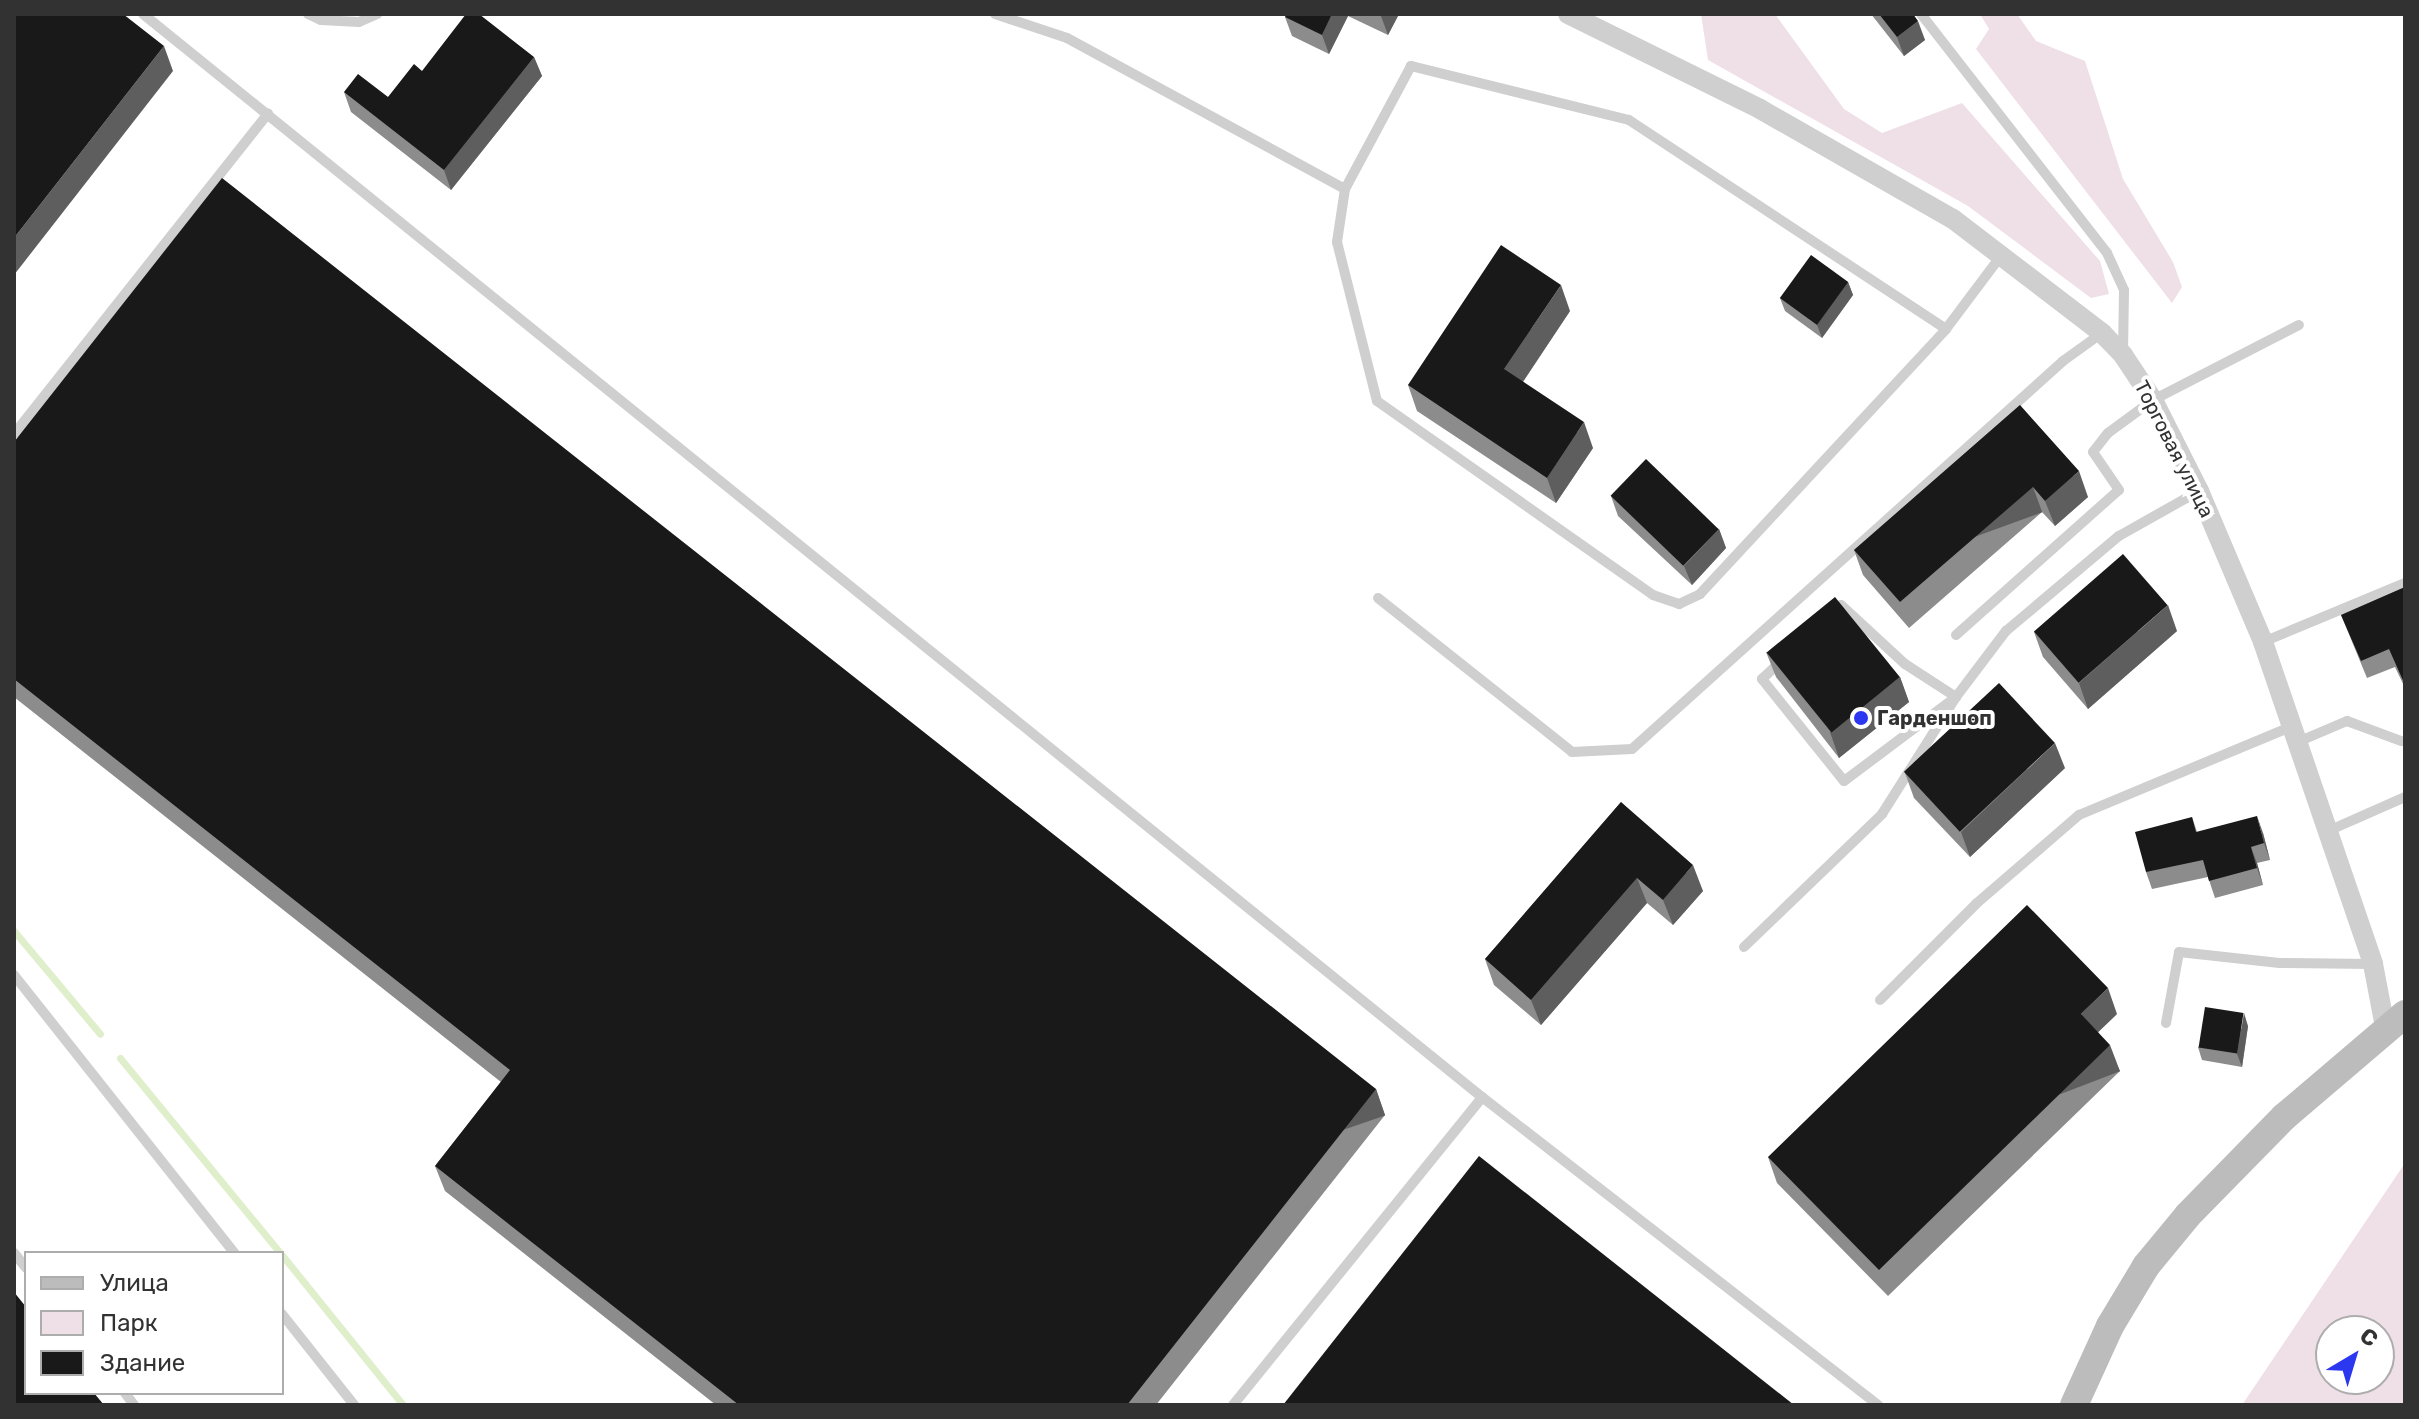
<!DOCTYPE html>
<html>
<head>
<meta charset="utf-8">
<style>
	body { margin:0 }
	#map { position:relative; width:2419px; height:1419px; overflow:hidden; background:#fff; font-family:Rubik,sans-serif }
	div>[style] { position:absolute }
	.green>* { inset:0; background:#efdfe7 }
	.stream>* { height:7px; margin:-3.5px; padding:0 3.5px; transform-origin:3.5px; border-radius:3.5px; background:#e0efcb }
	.service>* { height:10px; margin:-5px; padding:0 5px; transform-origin:5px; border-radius:5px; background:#cfcfcf }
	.minor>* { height:20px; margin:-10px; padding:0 10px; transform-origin:10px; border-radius:10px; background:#cfcfcf }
	.secondary>* { height:28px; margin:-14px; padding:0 14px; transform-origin:14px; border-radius:14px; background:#bcbcbc }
	.wall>* { inset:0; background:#8c8c8c }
	.shaded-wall>* { inset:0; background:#5e5e5e; transform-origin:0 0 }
	.building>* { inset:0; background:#191919; transform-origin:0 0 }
	.dots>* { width:22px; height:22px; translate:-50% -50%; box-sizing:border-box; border:4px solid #fff; border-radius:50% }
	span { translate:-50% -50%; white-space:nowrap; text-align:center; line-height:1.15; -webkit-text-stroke:8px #fff; paint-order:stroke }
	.street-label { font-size:20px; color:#323232 }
	.poi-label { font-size:20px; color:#323232; font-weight:700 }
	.left { translate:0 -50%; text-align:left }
	.frame { position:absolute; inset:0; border:16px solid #323232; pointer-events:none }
	.legend { position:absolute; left:24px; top:1251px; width:260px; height:144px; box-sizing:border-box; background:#fff; border:2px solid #adadad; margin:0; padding:10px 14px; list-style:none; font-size:24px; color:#323232 }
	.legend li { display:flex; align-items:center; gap:16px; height:40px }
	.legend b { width:40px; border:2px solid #adadad }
	.north { position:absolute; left:2315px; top:1315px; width:80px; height:80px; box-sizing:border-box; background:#fff; border:2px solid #adadad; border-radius:50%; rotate:38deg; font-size:22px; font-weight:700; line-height:32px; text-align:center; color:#323232 }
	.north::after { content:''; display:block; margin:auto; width:28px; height:36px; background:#2c37f0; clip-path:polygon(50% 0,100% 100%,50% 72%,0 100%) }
</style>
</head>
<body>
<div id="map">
	<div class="green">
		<i style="clip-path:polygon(1701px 14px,1775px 14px,1844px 109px,1882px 133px,1962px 103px,2100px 261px,2109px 294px,2091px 298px,1968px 206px,1708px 60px)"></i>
		<i style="clip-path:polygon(1980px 14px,2017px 14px,2036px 41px,2085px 61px,2123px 179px,2173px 262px,2182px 287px,2172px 303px,1976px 49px,1989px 29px)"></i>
		<i style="clip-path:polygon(evenodd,2405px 1163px,2405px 1405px,2242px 1405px,2405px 1163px,2331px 1331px,2379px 1331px,2379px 1379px,2331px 1379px,2331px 1331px)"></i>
	</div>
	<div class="stream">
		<i style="left:14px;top:931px;width:134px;rotate:50.1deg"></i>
		<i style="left:120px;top:1058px;width:252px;rotate:50.6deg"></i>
		<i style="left:282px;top:1255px;width:193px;rotate:51.1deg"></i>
	</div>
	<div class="service">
		<i style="left:143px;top:14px;width:1722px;rotate:38.97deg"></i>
		<i style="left:1482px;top:1097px;width:502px;rotate:37.87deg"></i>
		<i style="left:308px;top:14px;width:14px;rotate:25deg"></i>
		<i style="left:321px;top:20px;width:38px;rotate:3deg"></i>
		<i style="left:359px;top:22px;width:20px;rotate:-24deg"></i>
		<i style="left:995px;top:14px;width:76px;rotate:18.4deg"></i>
		<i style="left:1067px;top:38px;width:316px;rotate:28.5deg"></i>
		<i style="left:1921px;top:14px;width:303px;rotate:52.1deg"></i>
		<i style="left:2107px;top:253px;width:41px;rotate:65.3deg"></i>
		<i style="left:2124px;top:290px;width:62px;rotate:90.9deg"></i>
		<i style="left:1946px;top:329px;width:380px;rotate:-146.6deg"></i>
		<i style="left:1629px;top:120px;width:225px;rotate:-166.1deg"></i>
		<i style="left:1411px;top:66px;width:140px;rotate:118.2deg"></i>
		<i style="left:1345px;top:189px;width:54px;rotate:98.6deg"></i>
		<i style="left:1337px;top:242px;width:164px;rotate:75.9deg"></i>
		<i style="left:1377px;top:401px;width:337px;rotate:35.1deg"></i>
		<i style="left:1653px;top:595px;width:28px;rotate:19deg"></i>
		<i style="left:1679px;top:604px;width:23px;rotate:-25deg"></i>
		<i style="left:1700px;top:594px;width:362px;rotate:-47.1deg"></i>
		<i style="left:1946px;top:329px;width:90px;rotate:-53.1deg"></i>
		<i style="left:14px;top:434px;width:409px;rotate:-51.6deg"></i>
		<i style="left:1378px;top:598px;width:248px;rotate:38.4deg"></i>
		<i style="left:1572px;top:752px;width:60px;rotate:-2.9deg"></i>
		<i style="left:1632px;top:749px;width:580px;rotate:-41.99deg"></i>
		<i style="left:2063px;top:361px;width:48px;rotate:-35.7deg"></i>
		<i style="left:1841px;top:605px;width:87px;rotate:42.7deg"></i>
		<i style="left:1905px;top:664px;width:61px;rotate:32.9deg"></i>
		<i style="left:1956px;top:697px;width:140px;rotate:143.1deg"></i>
		<i style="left:1844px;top:781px;width:131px;rotate:-128.8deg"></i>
		<i style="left:1762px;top:679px;width:108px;rotate:-43.1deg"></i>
		<i style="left:1956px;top:635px;width:218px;rotate:-41.7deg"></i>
		<i style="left:2119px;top:490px;width:46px;rotate:-124.4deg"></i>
		<i style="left:2093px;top:452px;width:24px;rotate:-52deg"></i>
		<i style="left:2108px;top:433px;width:56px;rotate:-36.3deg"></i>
		<i style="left:2153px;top:400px;width:164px;rotate:-27.2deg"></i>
		<i style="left:2263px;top:642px;width:154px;rotate:-22.6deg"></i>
		<i style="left:2300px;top:741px;width:51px;rotate:-23.1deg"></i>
		<i style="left:2347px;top:721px;width:58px;rotate:20.3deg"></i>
		<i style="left:2328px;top:831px;width:84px;rotate:-23.8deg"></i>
		<i style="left:1744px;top:947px;width:192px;rotate:-43.9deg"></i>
		<i style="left:1882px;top:814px;width:138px;rotate:-57.7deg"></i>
		<i style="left:1956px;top:697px;width:83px;rotate:-52.9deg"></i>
		<i style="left:2006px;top:631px;width:148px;rotate:-40.1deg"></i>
		<i style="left:2119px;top:536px;width:92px;rotate:-29.4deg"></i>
		<i style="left:14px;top:975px;width:355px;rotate:51.6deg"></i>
		<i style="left:1880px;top:1000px;width:137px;rotate:-45deg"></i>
		<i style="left:1977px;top:903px;width:135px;rotate:-40.8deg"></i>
		<i style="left:2079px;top:815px;width:232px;rotate:-22.6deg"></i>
		<i style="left:2166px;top:1023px;width:72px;rotate:-79.6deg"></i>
		<i style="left:2179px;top:952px;width:101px;rotate:6.3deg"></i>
		<i style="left:2279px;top:963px;width:94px;rotate:0.6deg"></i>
		<i style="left:14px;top:1253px;width:19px;rotate:51deg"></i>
		<i style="left:282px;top:1314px;width:116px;rotate:51.6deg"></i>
		<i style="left:125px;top:1393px;width:15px;rotate:53deg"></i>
		<i style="left:1233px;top:1405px;width:396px;rotate:-51deg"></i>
	</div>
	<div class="minor">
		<i style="left:1568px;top:14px;width:214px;rotate:26.3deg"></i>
		<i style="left:1760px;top:109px;width:222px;rotate:29.7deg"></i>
		<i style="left:1953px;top:219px;width:188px;rotate:37.4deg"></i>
		<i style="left:2102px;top:333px;width:30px;rotate:46deg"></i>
		<i style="left:2123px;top:355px;width:54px;rotate:56.3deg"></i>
		<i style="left:2153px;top:400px;width:102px;rotate:63.2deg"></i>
		<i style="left:2199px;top:491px;width:164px;rotate:67deg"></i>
		<i style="left:2263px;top:642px;width:340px;rotate:71.1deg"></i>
		<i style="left:2373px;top:964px;width:64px;rotate:79.2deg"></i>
	</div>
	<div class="secondary">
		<i style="left:2074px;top:1405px;width:87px;rotate:-65.5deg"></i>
		<i style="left:2110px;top:1326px;width:70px;rotate:-59deg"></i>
		<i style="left:2146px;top:1266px;width:66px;rotate:-50.5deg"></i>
		<i style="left:2188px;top:1215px;width:137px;rotate:-45.6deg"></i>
		<i style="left:2284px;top:1117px;width:159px;rotate:-40.4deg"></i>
	</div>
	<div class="wall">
		<i style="clip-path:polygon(1287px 14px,1399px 14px,1388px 35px,1348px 16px,1329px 54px,1292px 36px,1285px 17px)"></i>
		<i style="clip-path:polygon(1871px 14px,1913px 14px,1925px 40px,1904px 56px)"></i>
		<i style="clip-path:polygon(534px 57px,542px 76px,451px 190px,351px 112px,344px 92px,388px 97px,422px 71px)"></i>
		<i style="clip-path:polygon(1848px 282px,1853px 295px,1822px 338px,1785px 311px,1780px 298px)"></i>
		<i style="clip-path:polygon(1570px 311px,1523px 382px,1593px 448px,1556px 503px,1417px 411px,1408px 385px)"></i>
		<i style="clip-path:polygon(2020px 405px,2088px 497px,2055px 526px,2042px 512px,1909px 628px,1863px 575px,1854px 550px)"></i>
		<i style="clip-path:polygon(14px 442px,1376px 1089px,1385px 1115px,1156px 1405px,716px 1405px,445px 1191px,435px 1166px,501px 1082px,14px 697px)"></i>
		<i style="clip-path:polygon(1611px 496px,1719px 529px,1726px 548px,1692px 585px,1618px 516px)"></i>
		<i style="clip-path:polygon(2405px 587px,2405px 688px,2395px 667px,2367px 678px,2341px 615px)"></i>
		<i style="clip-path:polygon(2177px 631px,2088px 709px,2043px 657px,2034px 632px)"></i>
		<i style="clip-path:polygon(1766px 652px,1900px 677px,1909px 702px,1839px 758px,1776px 677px)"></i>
		<i style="clip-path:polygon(2065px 768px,1970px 857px,1914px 798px,1905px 773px)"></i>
		<i style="clip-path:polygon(1621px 802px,1703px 891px,1673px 925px,1647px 903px,1541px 1025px,1494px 985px,1485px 959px)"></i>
		<i style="clip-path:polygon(2192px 817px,2197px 832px,2263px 833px,2270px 860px,2257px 863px,2263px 885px,2215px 898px,2208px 877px,2152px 889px,2146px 872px)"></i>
		<i style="clip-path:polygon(2117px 1014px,2098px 1032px,2120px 1071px,1888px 1296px,1777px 1183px,1768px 1157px)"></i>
		<i style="clip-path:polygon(2248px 1026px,2242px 1067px,2202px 1060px,2198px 1047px)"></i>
	</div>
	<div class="shaded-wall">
		<i style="clip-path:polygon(1332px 14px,1347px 14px,1348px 16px,1329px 54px,1322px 35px)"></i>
		<i style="clip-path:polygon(1382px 14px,1399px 14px,1388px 35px,1381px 16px)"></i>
		<i style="clip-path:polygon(1918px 21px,1925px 40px,1904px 56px,1897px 37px)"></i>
		<i style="clip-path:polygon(164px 46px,173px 71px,14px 275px,14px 238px)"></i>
		<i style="clip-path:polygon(534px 57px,542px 76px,451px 190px,444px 170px)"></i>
		<i style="clip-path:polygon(1848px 282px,1853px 295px,1822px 338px,1817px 325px)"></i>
		<i style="clip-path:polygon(1561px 285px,1570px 311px,1514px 395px,1504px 369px)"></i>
		<i style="clip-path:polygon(1584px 422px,1593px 448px,1556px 503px,1547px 478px)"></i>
		<i style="clip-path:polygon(2079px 471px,2088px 497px,2055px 526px,2045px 501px)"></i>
		<i style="left:2033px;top:487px;width:27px;height:176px;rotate:70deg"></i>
		<i style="clip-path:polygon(1719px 529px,1726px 548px,1692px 585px,1684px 566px)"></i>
		<i style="clip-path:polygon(2168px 605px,2177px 631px,2088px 709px,2079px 683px)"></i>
		<i style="clip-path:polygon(1900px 677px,1909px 702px,1839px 758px,1830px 732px)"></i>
		<i style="clip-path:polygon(2055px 743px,2065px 768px,1970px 857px,1961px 832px)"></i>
		<i style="clip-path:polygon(2257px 816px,2263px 833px,2270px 860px,2264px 843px)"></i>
		<i style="clip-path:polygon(2251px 847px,2257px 863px,2263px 885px,2257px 868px)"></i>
		<i style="clip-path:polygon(1693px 865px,1703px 891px,1673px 925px,1663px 900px)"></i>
		<i style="clip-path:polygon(1637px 878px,1647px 903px,1541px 1025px,1531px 1000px)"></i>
		<i style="clip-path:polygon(2108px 988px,2117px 1014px,2090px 1040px,2081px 1014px)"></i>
		<i style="clip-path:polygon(2244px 1013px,2248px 1026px,2242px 1067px,2237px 1054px)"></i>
		<i style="left:2110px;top:1045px;width:28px;height:322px;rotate:69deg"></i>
		<i style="left:1376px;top:1089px;width:28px;height:402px;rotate:71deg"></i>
	</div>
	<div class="building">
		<i style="clip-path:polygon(14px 14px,123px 14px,164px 46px,14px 238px)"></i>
		<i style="clip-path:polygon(466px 14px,479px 14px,534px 57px,444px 170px,344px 92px,358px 74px,388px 97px,414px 64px,422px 71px)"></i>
		<i style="clip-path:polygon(1287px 14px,1332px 14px,1322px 35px,1285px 17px)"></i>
		<i style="clip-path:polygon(1879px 14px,1913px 14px,1918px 21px,1897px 37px)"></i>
		<i style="clip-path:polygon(222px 178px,1376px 1089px,1127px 1405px,739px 1405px,435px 1166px,510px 1070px,14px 679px,14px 442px)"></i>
		<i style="clip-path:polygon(1501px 245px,1561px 285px,1504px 369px,1584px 422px,1547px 478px,1408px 385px)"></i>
		<i style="left:1811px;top:255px;width:46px;height:53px;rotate:36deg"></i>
		<i style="clip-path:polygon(2020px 405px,2079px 471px,2045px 501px,2033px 487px,1900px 602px,1854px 550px)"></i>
		<i style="left:1646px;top:459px;width:101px;height:51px;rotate:44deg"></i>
		<i style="left:2123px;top:554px;width:68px;height:118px;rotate:49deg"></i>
		<i style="clip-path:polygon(2405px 587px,2405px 685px,2389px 649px,2361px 661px,2341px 615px)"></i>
		<i style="left:1835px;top:597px;width:103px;height:88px;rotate:51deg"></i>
		<i style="left:1999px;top:683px;width:82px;height:130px;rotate:47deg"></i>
		<i style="clip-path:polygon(1621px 802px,1693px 865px,1663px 900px,1637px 878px,1531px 1000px,1485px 959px)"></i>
		<i style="clip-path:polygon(2257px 816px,2264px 843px,2251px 847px,2257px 868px,2209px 881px,2203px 860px,2146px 872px,2135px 832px,2192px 817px,2196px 832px)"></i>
		<i style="clip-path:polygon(2027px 905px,2108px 988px,2081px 1014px,2110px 1045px,1879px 1270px,1768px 1157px)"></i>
		<i style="left:2205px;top:1007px;width:39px;height:41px;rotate:9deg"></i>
		<i style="clip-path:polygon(1479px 1156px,1794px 1405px,1283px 1405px)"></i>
		<i style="clip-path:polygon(14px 1292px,26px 1307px,26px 1393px,94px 1393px,104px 1405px,14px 1405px)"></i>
	</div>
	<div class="dots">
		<i style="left:1861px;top:718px;background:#2c37f0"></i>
	</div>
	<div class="street-label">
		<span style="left:2174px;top:449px;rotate:63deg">Торговая улица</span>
	</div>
	<div class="poi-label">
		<span class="left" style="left:1877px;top:718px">Гарденшоп</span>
	</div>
	<div class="frame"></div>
	<ul class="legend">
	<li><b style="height:10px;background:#bcbcbc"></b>Улица</li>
	<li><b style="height:22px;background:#efdfe7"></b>Парк</li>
	<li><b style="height:22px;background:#191919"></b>Здание</li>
	</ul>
	<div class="north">С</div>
</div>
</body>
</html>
